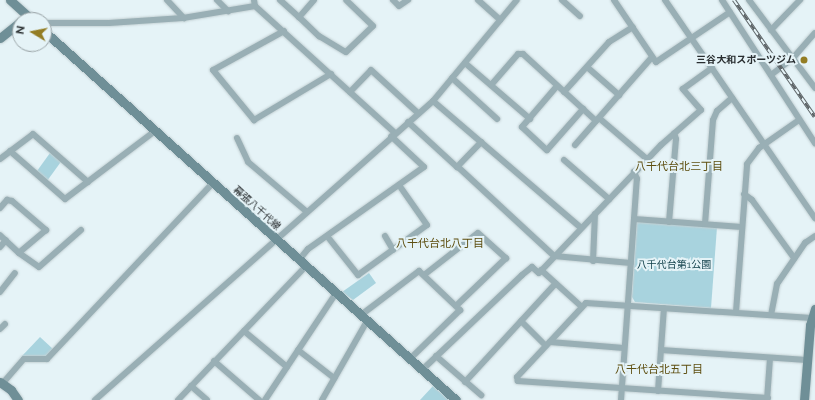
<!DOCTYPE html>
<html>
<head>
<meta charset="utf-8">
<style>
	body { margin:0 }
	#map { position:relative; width:815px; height:400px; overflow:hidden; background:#e5f3f7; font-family:Raleway,"Noto Sans JP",sans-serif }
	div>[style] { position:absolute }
	.green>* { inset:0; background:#a8d3de; transform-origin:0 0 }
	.roads { filter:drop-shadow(0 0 1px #c3d0d3) drop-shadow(0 0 1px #c3d0d3) }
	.street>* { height:6px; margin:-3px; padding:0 3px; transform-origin:3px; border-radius:3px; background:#99afb5 }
	.secondary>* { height:9px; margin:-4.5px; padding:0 4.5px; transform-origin:4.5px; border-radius:4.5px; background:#6f8f97 }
	.rail>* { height:3.5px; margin-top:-1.75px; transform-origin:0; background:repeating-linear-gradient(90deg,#e5f3f7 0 6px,#5c6366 0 12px); box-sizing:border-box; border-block:1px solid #5c6366 }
	.dots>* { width:11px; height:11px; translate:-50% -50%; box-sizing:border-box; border:2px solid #e5f3f7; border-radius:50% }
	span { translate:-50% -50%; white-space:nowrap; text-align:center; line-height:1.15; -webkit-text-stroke:4px #e5f3f7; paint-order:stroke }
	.poi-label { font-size:10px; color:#292e30; font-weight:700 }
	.right { translate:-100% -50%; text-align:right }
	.street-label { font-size:10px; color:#292e30 }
	.park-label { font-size:10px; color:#12414b }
	.neighbourhood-label { font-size:11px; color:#5e4f11 }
	.north { position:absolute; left:12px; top:12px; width:40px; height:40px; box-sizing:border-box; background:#e5f3f7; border:1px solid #9aa4a7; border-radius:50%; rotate:280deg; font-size:11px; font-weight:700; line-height:16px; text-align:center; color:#292e30 }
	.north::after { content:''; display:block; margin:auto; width:14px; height:18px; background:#937d24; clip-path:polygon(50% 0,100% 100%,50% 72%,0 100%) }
</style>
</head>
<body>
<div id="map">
	<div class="green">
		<i style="left:50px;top:153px;width:14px;height:24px;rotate:36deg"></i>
		<i style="clip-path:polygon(637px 222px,717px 227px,711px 308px,635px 302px,632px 297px)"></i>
		<i style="clip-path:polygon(369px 273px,376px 283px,353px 300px,342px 292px)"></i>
		<i style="clip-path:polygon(40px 337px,53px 349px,45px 357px,22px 356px)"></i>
		<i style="clip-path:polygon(433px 386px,449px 400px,420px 400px)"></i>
	</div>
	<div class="roads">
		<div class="street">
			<i style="left:167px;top:0;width:25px;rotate:47deg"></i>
			<i style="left:217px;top:0;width:16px;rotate:45deg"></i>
			<i style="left:254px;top:0;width:6px;rotate:81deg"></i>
			<i style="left:255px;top:6px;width:189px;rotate:42.2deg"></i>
			<i style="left:280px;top:0;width:25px;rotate:42deg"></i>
			<i style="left:314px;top:0;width:23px;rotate:131deg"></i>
			<i style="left:299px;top:17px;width:28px;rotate:44deg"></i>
			<i style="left:319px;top:36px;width:31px;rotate:31deg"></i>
			<i style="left:346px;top:52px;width:37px;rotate:-44deg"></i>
			<i style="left:373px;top:26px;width:37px;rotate:-136deg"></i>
			<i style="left:393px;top:0;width:8px;rotate:45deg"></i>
			<i style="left:399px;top:6px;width:11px;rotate:-34deg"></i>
			<i style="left:478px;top:0;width:30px;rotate:42deg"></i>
			<i style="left:562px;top:0;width:24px;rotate:42deg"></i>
			<i style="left:614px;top:0;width:75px;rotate:55.9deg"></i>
			<i style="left:656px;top:62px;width:89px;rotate:-34deg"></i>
			<i style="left:665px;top:0;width:265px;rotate:55.5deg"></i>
			<i style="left:722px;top:0;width:171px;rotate:57deg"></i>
			<i style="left:749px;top:0;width:110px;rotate:53.1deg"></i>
			<i style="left:44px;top:23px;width:65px"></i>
			<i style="left:109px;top:23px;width:74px;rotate:-3.9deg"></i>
			<i style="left:183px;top:18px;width:73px;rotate:-9.5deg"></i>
			<i style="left:771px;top:30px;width:42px;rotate:-46deg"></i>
			<i style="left:284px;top:31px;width:81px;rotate:151.2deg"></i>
			<i style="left:213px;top:70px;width:65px;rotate:50.6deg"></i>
			<i style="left:254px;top:120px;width:90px;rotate:-30.9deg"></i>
			<i style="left:465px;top:63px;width:86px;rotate:40.7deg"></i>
			<i style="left:587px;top:67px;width:43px;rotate:41.2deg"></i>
			<i style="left:771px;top:75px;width:28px;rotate:-38deg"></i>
			<i style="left:793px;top:58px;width:33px;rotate:-49deg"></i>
			<i style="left:452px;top:78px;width:61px;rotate:42.3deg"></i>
			<i style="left:492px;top:84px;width:40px;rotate:-49deg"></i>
			<i style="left:518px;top:54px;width:5px"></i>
			<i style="left:523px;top:54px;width:99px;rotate:42.5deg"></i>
			<i style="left:557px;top:86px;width:54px;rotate:130.5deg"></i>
			<i style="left:522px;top:127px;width:34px;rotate:43deg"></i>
			<i style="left:547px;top:150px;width:55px;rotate:-48.7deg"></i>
			<i style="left:350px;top:92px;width:30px;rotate:-46deg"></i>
			<i style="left:371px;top:70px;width:64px;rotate:42.5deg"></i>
			<i style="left:564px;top:92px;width:67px;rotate:-48deg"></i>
			<i style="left:609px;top:42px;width:28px;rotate:-32deg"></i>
			<i style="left:433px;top:101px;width:195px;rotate:40.6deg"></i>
			<i style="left:599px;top:118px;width:63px;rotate:40.5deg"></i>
			<i style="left:408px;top:122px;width:67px;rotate:42.6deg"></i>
			<i style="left:457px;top:167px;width:35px;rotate:-46deg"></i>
			<i style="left:237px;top:138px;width:26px;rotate:65deg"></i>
			<i style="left:248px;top:162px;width:77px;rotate:40.3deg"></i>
			<i style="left:575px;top:145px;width:117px;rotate:-48.8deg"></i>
			<i style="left:10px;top:151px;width:73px;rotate:41.1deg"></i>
			<i style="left:65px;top:199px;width:113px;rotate:-37.1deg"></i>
			<i style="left:0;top:159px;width:41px;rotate:-37.1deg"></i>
			<i style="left:33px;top:134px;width:73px;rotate:41.1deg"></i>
			<i style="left:564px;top:160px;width:60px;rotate:40.9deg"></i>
			<i style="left:458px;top:167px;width:131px;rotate:42.8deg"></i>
			<i style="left:554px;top:256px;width:77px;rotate:5.2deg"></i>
			<i style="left:744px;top:194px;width:10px;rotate:37deg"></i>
			<i style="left:752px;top:200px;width:72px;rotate:54.1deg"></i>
			<i style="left:0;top:208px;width:11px;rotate:-49deg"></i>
			<i style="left:7px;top:200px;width:5px;rotate:11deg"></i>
			<i style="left:12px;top:201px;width:45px;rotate:40.5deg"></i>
			<i style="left:46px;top:230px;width:35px;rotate:140deg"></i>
			<i style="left:19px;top:253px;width:26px;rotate:-137deg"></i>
			<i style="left:634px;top:219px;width:108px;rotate:4.2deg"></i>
			<i style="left:669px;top:222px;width:83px;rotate:-85.2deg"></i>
			<i style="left:676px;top:139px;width:6px;rotate:-108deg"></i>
			<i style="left:705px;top:224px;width:104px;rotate:-85.6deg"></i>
			<i style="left:713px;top:120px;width:10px;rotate:-66deg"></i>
			<i style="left:717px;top:111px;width:20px;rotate:-41deg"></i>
			<i style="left:327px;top:236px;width:50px;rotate:51.5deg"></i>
			<i style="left:358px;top:275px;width:85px;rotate:-35.9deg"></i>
			<i style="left:427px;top:225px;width:49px;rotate:-125deg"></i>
			<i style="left:385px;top:236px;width:16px;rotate:60deg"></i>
			<i style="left:0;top:247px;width:9px;rotate:-49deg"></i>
			<i style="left:19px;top:253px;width:24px;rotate:35deg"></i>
			<i style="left:39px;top:267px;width:56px;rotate:-41.4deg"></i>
			<i style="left:299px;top:260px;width:14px;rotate:-51deg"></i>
			<i style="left:308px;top:249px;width:142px;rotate:-35.3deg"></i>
			<i style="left:424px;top:167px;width:45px;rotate:-136.8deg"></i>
			<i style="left:593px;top:261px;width:47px;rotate:-87.6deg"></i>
			<i style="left:541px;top:270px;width:55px;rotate:42.1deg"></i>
			<i style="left:424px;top:275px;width:68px;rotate:-37.9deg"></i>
			<i style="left:478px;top:233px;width:38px;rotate:42deg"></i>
			<i style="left:506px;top:258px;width:69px;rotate:136.2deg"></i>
			<i style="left:0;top:292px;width:24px;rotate:-52deg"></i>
			<i style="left:736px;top:312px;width:148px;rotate:-85.7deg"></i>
			<i style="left:747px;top:164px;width:20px;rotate:-53deg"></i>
			<i style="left:759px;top:148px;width:49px;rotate:-35deg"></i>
			<i style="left:361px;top:315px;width:73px;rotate:-37.2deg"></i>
			<i style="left:419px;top:271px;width:57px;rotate:43.6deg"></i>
			<i style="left:460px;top:310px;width:70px;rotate:135.6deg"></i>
			<i style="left:771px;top:315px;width:32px;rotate:-79deg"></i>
			<i style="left:777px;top:284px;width:50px;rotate:-55.7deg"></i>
			<i style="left:805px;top:243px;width:12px;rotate:-35deg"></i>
			<i style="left:521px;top:321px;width:35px;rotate:45deg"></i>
			<i style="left:0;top:329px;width:7px;rotate:-45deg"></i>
			<i style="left:244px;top:331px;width:56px;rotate:39.9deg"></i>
			<i style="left:550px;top:342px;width:74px;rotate:4.6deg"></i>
			<i style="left:298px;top:350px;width:46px;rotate:37.9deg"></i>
			<i style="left:661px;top:350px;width:146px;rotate:3.9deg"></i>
			<i style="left:436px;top:356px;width:60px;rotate:40.9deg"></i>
			<i style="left:214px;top:361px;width:60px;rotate:40.9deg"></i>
			<i style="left:422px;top:370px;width:138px;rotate:-43.5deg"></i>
			<i style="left:522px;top:275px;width:13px;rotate:-39deg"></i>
			<i style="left:532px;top:267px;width:9px;rotate:41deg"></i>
			<i style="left:539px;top:273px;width:177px;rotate:-46.4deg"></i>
			<i style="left:661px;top:145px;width:53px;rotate:-41.2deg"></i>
			<i style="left:701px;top:110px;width:28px;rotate:-131deg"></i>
			<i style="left:683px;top:89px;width:36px;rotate:-36deg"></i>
			<i style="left:465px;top:382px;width:134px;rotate:-47.4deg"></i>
			<i style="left:2px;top:384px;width:33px;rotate:-49deg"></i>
			<i style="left:24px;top:359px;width:23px"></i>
			<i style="left:47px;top:359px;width:242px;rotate:-46.7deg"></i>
			<i style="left:191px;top:386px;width:21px;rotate:41deg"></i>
			<i style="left:658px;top:391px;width:83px;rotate:-85.9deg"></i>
			<i style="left:768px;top:398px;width:251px;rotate:-176.1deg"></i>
			<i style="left:518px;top:381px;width:4px;rotate:-104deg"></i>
			<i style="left:517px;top:377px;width:101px;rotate:-47deg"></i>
			<i style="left:586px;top:303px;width:226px;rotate:3.8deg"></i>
			<i style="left:95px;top:400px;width:451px;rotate:-41.5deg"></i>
			<i style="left:433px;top:101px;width:131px;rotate:-50.3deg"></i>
			<i style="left:178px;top:400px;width:185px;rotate:-46.3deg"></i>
			<i style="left:265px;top:400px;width:128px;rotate:-56.4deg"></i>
			<i style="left:322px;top:400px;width:91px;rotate:-60.3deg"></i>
			<i style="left:621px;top:400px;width:222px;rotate:-85.9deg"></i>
			<i style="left:637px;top:179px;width:8px;rotate:-113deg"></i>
			<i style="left:767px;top:400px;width:42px;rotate:-85.9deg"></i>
		</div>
		<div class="secondary">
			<i style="left:10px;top:0;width:30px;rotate:42deg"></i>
			<i style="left:44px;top:31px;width:553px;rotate:41.85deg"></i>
			<i style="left:0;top:38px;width:26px;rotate:-39deg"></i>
			<i style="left:0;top:382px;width:14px;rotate:36deg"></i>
			<i style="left:11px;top:390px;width:12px;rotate:55deg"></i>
			<i style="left:804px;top:400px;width:75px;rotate:-85.4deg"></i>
			<i style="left:810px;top:325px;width:17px;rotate:-73deg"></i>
		</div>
	</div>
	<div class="rail">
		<i style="left:734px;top:0;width:142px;rotate:55.3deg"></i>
	</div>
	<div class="dots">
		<i style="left:804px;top:60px;background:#937d24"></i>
	</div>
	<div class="poi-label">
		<span class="right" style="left:796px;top:60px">三谷大和スポーツジム</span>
	</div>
	<div class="street-label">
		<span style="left:257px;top:208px;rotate:42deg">幕張八千代線</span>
	</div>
	<div class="park-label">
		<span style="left:674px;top:265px">八千代台第1公園</span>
	</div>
	<div class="neighbourhood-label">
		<span style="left:679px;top:167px">八千代台北三丁目</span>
		<span style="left:440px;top:244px">八千代台北八丁目</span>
		<span style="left:659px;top:370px">八千代台北五丁目</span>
	</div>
	<div class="north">N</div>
</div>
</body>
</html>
